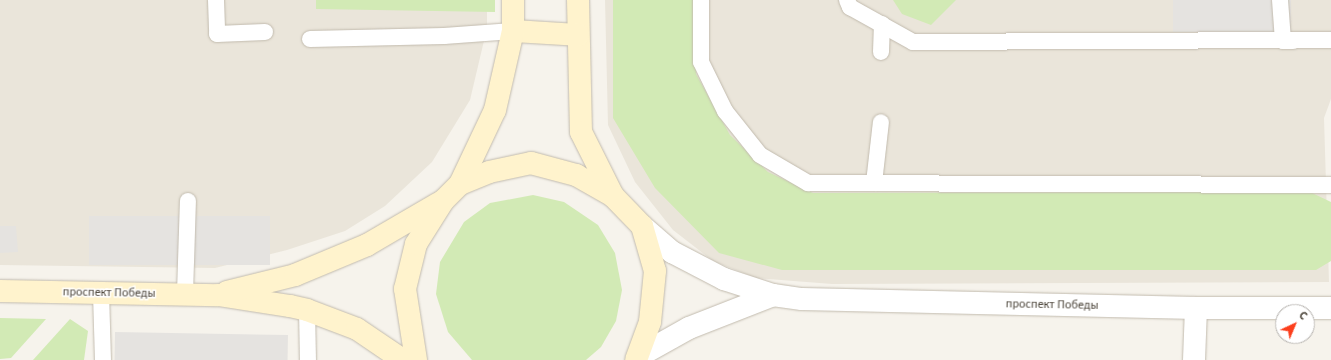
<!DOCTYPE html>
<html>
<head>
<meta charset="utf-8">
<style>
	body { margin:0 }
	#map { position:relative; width:1331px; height:360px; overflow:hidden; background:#f6f3ec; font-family:"Source Sans 3",sans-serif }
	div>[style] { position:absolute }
	.residential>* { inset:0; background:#eae5da }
	.green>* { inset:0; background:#d2eab5 }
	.parking>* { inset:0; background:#e5e3e0; transform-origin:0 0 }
	.roads { filter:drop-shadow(0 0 1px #c2bbae) drop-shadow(0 0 1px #c2bbae) }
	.lane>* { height:16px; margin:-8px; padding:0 8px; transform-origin:8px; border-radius:8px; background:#fff }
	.street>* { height:22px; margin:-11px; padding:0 11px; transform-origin:11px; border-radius:11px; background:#fff }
	.secondary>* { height:22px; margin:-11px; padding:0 11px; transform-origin:11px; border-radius:11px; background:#fff3cd }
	span { translate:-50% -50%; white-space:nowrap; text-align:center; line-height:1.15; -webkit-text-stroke:3px #fff; paint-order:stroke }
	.street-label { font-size:12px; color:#4b4439 }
	.north { position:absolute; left:1275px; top:304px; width:40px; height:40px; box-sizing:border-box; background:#fff; border:1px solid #b7b4b0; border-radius:50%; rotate:44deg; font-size:11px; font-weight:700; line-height:16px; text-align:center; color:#4b4439 }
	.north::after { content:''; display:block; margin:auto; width:14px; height:18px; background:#fc3f1d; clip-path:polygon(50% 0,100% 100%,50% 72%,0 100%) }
</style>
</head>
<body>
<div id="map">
	<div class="residential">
		<i style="clip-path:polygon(0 0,487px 0,487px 28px,470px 100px,432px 162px,385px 206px,345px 231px,287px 250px,215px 268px,0 265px)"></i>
		<i style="clip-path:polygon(605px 0,1331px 0,1331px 99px,1324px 118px,1329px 282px,832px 284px,756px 278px,713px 261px,673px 230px,635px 182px,608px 125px)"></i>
	</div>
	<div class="green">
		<i style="clip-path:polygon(316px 0,495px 0,495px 12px,316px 9px)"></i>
		<i style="clip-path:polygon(613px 0,697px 0,696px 74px,730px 135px,768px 172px,813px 193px,1310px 192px,1331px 202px,1331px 261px,1316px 270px,782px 270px,719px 253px,655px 188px,613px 118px)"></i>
		<i style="clip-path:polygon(893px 0,956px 0,931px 25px,902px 14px)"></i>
		<i style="clip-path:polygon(533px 195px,564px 202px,598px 225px,615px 253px,622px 290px,616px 321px,601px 347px,586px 360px,472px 360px,448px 332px,436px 294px,440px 262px,464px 222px,490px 203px)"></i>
		<i style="clip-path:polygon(0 318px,46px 319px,11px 358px,0 359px)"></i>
		<i style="clip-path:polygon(70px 319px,88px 331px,84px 360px,33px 360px)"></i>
	</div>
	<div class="parking">
		<i style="left:1173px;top:0;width:118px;height:32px"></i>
		<i style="left:270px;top:216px;width:49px;height:181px;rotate:90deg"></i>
		<i style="clip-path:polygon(0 226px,16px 226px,18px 252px,0 253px)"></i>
		<i style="left:115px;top:332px;width:173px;height:28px;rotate:1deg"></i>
	</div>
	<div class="roads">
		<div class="lane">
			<i style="left:216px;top:0;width:34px;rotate:88deg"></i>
			<i style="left:217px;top:34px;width:48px;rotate:-2.4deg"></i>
			<i style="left:701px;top:0;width:62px;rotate:90deg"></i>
			<i style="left:701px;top:62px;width:55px;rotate:63.9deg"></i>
			<i style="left:725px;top:111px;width:56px;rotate:51.5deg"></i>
			<i style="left:760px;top:155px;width:56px;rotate:30.3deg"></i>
			<i style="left:808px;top:183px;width:523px;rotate:0.22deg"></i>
			<i style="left:847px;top:0;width:8px;rotate:67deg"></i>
			<i style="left:850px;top:7px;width:72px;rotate:29.1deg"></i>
			<i style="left:913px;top:42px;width:418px;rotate:-0.3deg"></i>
			<i style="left:1280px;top:0;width:41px;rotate:85.8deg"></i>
			<i style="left:1283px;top:41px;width:10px"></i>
			<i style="left:310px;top:39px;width:134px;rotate:-1.3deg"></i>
			<i style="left:444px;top:36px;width:69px;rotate:-4.1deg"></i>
			<i style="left:881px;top:52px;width:28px;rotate:-88deg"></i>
			<i style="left:874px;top:183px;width:61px;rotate:-83.5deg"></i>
			<i style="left:101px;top:293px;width:67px;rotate:88.3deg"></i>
			<i style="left:185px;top:294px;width:93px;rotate:-88.2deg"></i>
			<i style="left:307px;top:310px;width:50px;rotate:88.9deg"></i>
		</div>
		<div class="street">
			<i style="left:642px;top:226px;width:40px;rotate:41deg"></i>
			<i style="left:672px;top:252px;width:59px;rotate:27.4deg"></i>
			<i style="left:724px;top:279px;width:52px;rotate:18.1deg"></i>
			<i style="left:773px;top:295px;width:29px;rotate:8deg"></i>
			<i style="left:802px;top:299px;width:394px;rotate:1.3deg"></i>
			<i style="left:1196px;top:308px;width:135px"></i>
			<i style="left:639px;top:356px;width:57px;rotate:-29.2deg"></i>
			<i style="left:689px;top:328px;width:90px;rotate:-21.4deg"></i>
			<i style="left:1194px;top:360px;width:52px;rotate:-87.8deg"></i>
		</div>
		<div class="secondary">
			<i style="left:578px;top:0;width:132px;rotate:88.7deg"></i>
			<i style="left:581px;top:132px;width:72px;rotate:63.4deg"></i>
			<i style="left:513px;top:31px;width:65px;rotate:3.5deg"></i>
			<i style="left:460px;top:184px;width:31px;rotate:-22deg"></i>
			<i style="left:489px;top:172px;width:43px;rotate:-12.1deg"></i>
			<i style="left:531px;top:163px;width:47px;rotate:14.9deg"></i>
			<i style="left:576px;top:175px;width:43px;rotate:29.6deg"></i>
			<i style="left:613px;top:196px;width:42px;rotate:46deg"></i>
			<i style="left:642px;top:226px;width:47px;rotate:73.9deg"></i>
			<i style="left:655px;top:271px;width:51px;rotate:95.6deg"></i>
			<i style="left:650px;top:322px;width:40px;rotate:110.2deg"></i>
			<i style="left:0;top:291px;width:218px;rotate:1.1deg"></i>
			<i style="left:218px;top:295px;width:73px;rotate:8.7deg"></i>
			<i style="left:290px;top:306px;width:17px;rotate:13deg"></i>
			<i style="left:307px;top:310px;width:53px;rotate:20.8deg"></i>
			<i style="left:357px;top:329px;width:55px;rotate:34deg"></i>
			<i style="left:227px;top:292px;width:70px;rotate:-14deg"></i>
			<i style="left:295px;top:275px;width:78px;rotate:-22.6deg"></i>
			<i style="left:367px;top:245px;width:83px;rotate:-30.3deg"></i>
			<i style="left:416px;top:360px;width:72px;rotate:-98.8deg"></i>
			<i style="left:405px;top:289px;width:46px;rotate:-76.3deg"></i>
			<i style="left:416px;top:244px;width:51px;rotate:-57.9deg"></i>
			<i style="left:443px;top:201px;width:24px;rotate:-45deg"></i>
			<i style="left:460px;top:184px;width:82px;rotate:-64.7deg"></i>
			<i style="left:495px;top:110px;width:81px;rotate:-77.2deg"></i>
			<i style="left:513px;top:31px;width:31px;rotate:-90deg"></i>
		</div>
	</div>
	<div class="street-label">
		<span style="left:109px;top:293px;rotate:1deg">проспект Победы</span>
		<span style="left:1052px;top:305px;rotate:1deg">проспект Победы</span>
	</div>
	<div class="north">С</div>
</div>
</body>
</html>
